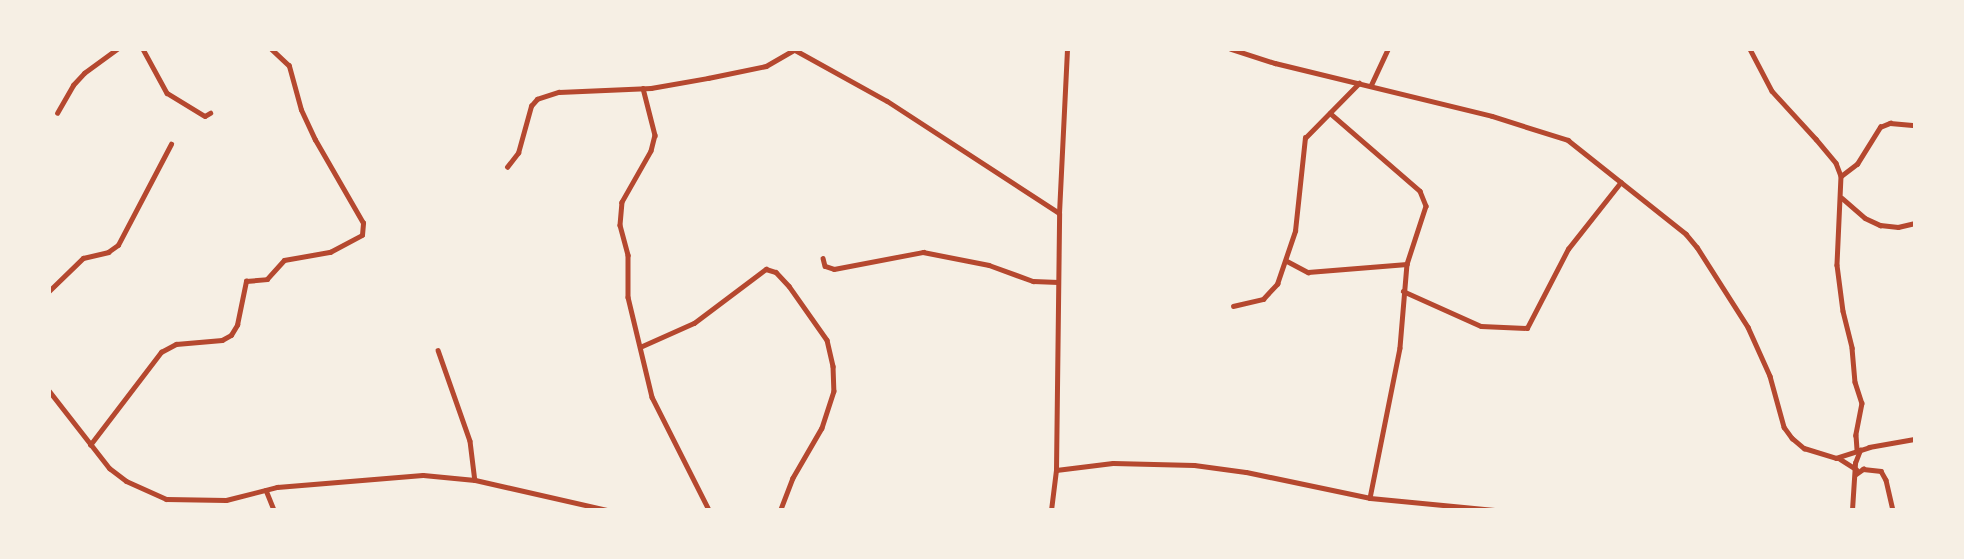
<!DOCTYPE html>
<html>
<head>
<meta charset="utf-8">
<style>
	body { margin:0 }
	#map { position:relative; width:1964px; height:559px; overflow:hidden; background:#f6efe4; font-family:"Noto Sans",sans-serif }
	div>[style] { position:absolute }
	.minor>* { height:4.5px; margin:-2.25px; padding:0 2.25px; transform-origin:2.25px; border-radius:2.25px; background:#b5482f }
	.tertiary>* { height:5px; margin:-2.5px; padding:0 2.5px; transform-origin:2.5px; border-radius:2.5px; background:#b5482f }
	.secondary>* { height:5px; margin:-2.5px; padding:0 2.5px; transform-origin:2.5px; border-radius:2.5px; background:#b5482f }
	span { translate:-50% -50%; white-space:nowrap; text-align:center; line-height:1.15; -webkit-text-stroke:7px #f6efe4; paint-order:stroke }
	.frame { position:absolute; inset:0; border:51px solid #f6efe4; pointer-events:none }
</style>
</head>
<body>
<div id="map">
	<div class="minor">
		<i style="left:143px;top:49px;width:50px;rotate:61.4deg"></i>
		<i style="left:167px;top:93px;width:44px;rotate:31.2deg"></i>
		<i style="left:205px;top:116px;width:6px;rotate:-31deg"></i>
		<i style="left:1231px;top:49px;width:46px;rotate:17.7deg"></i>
		<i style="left:1275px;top:63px;width:223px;rotate:13.7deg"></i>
		<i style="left:1492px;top:116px;width:80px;rotate:17.5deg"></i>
		<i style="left:1568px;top:140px;width:151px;rotate:38.5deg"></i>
		<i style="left:1686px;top:234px;width:17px;rotate:50deg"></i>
		<i style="left:1697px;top:247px;width:95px;rotate:57.5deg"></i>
		<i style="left:1748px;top:327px;width:54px;rotate:65.8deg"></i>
		<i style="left:1770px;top:376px;width:53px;rotate:74.6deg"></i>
		<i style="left:1784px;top:427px;width:14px;rotate:54deg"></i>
		<i style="left:1792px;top:438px;width:16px;rotate:40deg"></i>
		<i style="left:1804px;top:448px;width:34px;rotate:17deg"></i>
		<i style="left:1836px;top:458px;width:35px;rotate:-18deg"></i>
		<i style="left:1869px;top:447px;width:47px;rotate:-9.9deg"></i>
		<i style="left:1750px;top:49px;width:47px;rotate:62.4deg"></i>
		<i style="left:1772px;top:91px;width:65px;rotate:47.5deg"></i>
		<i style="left:1816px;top:139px;width:31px;rotate:50deg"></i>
		<i style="left:1836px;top:163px;width:14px;rotate:69deg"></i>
		<i style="left:1841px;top:176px;width:89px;rotate:92.6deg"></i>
		<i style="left:1837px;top:265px;width:46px;rotate:82.6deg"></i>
		<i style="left:1843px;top:311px;width:38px;rotate:76deg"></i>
		<i style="left:1852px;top:348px;width:34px;rotate:85deg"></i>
		<i style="left:1855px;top:382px;width:22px;rotate:72deg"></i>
		<i style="left:1862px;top:403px;width:33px;rotate:101deg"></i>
		<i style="left:1856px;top:435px;width:16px;rotate:86deg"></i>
		<i style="left:1371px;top:85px;width:40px;rotate:-65deg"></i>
		<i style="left:643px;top:88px;width:49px;rotate:75.7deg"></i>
		<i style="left:655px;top:135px;width:16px;rotate:104deg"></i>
		<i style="left:651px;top:151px;width:59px;rotate:119.6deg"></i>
		<i style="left:622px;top:202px;width:23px;rotate:95deg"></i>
		<i style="left:620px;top:225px;width:31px;rotate:75deg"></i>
		<i style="left:628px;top:255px;width:42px;rotate:90deg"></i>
		<i style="left:628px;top:297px;width:103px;rotate:76.5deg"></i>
		<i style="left:652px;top:397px;width:127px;rotate:63.2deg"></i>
		<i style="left:57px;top:113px;width:32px;rotate:-60deg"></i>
		<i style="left:73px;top:85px;width:16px;rotate:-47deg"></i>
		<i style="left:84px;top:73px;width:41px;rotate:-36deg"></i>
		<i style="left:1330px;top:113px;width:119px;rotate:40.9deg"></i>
		<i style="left:1420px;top:191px;width:16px;rotate:68deg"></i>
		<i style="left:1426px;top:206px;width:61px;rotate:108.1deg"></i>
		<i style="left:1407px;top:264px;width:84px;rotate:94.8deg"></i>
		<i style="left:1400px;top:348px;width:153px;rotate:101.3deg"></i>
		<i style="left:507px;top:167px;width:18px;rotate:-52deg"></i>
		<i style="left:518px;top:153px;width:49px;rotate:-74.5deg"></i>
		<i style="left:531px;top:106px;width:9px;rotate:-49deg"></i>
		<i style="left:537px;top:99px;width:23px;rotate:-18deg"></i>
		<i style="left:559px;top:92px;width:92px;rotate:-2.5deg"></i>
		<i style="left:651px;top:88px;width:58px;rotate:-10deg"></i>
		<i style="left:708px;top:78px;width:59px;rotate:-11.7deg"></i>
		<i style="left:766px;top:66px;width:32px;rotate:-30deg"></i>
		<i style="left:1841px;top:176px;width:20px;rotate:-37deg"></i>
		<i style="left:1857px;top:164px;width:44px;rotate:-58.1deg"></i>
		<i style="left:1880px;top:127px;width:11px;rotate:-22deg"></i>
		<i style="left:1890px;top:123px;width:25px;rotate:5deg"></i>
		<i style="left:1842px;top:198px;width:30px;rotate:41deg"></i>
		<i style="left:1865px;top:218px;width:17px;rotate:25deg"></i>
		<i style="left:1880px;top:225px;width:18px;rotate:6deg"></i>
		<i style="left:1898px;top:227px;width:17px;rotate:-13deg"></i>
		<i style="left:823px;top:258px;width:8px;rotate:76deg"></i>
		<i style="left:825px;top:266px;width:9px;rotate:18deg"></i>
		<i style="left:834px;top:269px;width:91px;rotate:-10.8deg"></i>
		<i style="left:923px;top:252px;width:67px;rotate:11.1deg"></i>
		<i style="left:989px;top:265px;width:47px;rotate:20deg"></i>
		<i style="left:1033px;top:281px;width:25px;rotate:2deg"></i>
		<i style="left:1287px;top:261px;width:24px;rotate:28deg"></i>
		<i style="left:1308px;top:272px;width:99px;rotate:-4.6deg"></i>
		<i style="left:49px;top:291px;width:47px;rotate:-44.1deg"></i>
		<i style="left:83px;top:258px;width:26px;rotate:-13deg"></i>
		<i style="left:108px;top:252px;width:12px;rotate:-35deg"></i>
		<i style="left:118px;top:245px;width:114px;rotate:-62.3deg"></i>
		<i style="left:1403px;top:291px;width:85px;rotate:24.2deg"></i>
		<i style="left:1481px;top:326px;width:46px;rotate:2.5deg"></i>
		<i style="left:1527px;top:328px;width:89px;rotate:-62.6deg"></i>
		<i style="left:1568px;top:249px;width:85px;rotate:-51.7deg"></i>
		<i style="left:1233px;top:306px;width:31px;rotate:-13deg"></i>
		<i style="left:1263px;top:299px;width:21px;rotate:-47deg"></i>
		<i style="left:1277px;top:284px;width:56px;rotate:-71.2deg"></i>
		<i style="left:1295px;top:231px;width:94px;rotate:-83.9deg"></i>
		<i style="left:1305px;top:138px;width:77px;rotate:-45.5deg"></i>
		<i style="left:640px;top:347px;width:59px;rotate:-24deg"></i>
		<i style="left:694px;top:323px;width:90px;rotate:-36.9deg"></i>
		<i style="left:766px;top:269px;width:10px;rotate:17deg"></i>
		<i style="left:776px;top:272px;width:19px;rotate:47deg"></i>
		<i style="left:789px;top:286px;width:66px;rotate:54.9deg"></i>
		<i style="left:827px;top:340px;width:27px;rotate:77deg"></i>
		<i style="left:833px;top:366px;width:25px;rotate:88deg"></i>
		<i style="left:834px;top:391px;width:39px;rotate:108deg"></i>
		<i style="left:822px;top:428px;width:58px;rotate:120.1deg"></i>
		<i style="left:793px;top:478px;width:34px;rotate:111deg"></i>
		<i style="left:438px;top:350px;width:96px;rotate:70.6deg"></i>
		<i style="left:470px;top:441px;width:39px;rotate:83deg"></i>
		<i style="left:90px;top:445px;width:117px;rotate:-52.6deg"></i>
		<i style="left:161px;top:352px;width:17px;rotate:-28deg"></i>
		<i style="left:176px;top:344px;width:46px;rotate:-5deg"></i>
		<i style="left:222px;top:340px;width:10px;rotate:-29deg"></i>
		<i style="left:231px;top:335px;width:12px;rotate:-59deg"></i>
		<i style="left:237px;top:325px;width:45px;rotate:-78.4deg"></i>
		<i style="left:246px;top:281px;width:21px;rotate:-5deg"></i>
		<i style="left:267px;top:279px;width:25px;rotate:-48deg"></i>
		<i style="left:284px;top:260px;width:47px;rotate:-9.9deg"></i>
		<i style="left:330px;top:252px;width:36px;rotate:-28deg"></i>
		<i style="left:362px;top:235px;width:12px;rotate:-85deg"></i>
		<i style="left:363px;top:223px;width:96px;rotate:-120deg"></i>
		<i style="left:315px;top:140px;width:33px;rotate:-115deg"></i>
		<i style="left:301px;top:110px;width:46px;rotate:-105.3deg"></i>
		<i style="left:289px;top:66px;width:25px;rotate:-137deg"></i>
		<i style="left:1840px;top:459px;width:19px;rotate:32deg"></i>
		<i style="left:1856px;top:474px;width:9px;rotate:-36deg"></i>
		<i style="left:1863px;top:469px;width:18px;rotate:6deg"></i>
		<i style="left:1881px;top:471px;width:10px;rotate:61deg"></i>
		<i style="left:1886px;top:480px;width:31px;rotate:77deg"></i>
		<i style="left:266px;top:490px;width:22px;rotate:68deg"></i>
		<i style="left:1852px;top:510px;width:47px;rotate:-86.3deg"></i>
		<i style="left:1855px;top:463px;width:14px;rotate:-69deg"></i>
	</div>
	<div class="tertiary">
		<i style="left:793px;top:49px;width:107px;rotate:29deg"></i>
		<i style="left:887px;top:101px;width:205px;rotate:33.1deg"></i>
		<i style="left:1056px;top:470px;width:57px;rotate:-7deg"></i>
		<i style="left:1113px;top:463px;width:81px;rotate:1.4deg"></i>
		<i style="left:1194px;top:465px;width:52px;rotate:7.7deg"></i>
		<i style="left:1246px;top:472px;width:127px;rotate:11.8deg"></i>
		<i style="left:1370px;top:498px;width:125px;rotate:5.5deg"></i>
	</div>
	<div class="secondary">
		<i style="left:49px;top:391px;width:98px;rotate:52.1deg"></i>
		<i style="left:109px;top:468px;width:21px;rotate:37deg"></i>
		<i style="left:126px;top:481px;width:44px;rotate:24.2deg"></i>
		<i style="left:166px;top:499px;width:60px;rotate:1deg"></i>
		<i style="left:226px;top:500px;width:53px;rotate:-14.3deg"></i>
		<i style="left:277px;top:487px;width:146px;rotate:-4.7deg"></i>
		<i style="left:423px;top:475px;width:52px;rotate:5.5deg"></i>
		<i style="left:475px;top:480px;width:135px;rotate:12.8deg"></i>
		<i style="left:1051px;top:510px;width:40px;rotate:-82.9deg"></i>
		<i style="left:1056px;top:470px;width:257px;rotate:-89.3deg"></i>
		<i style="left:1059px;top:213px;width:164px;rotate:-87.2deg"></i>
	</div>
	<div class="frame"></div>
</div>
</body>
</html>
